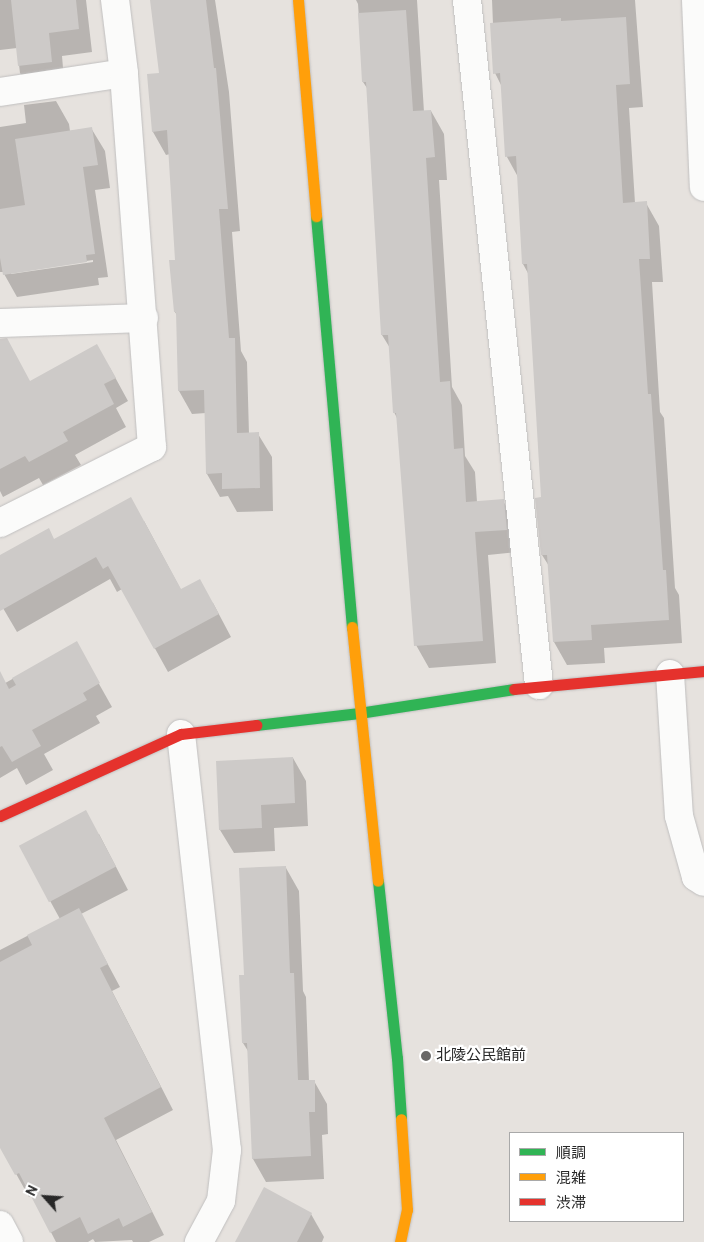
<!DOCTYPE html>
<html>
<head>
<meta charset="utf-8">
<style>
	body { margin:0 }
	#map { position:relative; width:704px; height:1242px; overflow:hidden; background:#e6e2de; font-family:Cabin,"Noto Sans JP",sans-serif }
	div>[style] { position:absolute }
	.shadow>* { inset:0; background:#0003 }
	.building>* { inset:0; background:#cdcac8; transform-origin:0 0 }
	.roads { filter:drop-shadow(0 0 1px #c0bfbf) drop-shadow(0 0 1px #c0bfbf) }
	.street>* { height:28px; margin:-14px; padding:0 14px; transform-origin:14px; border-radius:14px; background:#fbfbfa }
	.fast>* { height:11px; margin:-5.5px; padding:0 5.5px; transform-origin:5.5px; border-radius:5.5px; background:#30b455 }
	.slow>* { height:11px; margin:-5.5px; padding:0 5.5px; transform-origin:5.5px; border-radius:5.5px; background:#ff9f0a }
	.jam>* { height:11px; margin:-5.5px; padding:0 5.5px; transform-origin:5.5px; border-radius:5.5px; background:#e5322d }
	.dots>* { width:14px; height:14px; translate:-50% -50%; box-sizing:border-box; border:2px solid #fff; border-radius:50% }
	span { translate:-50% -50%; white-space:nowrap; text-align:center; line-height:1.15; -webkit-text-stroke:4.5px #fff; paint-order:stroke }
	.poi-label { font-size:15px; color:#282828 }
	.left { translate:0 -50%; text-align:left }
	.legend { position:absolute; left:509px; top:1132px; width:175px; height:90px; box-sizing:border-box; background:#fff; border:1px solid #a9a9a9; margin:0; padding:6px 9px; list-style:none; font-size:15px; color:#282828 }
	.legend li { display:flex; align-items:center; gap:10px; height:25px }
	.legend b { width:25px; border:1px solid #a9a9a9 }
	.north { position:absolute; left:20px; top:1172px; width:50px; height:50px; -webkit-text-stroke:4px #fff; paint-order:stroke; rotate:296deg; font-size:14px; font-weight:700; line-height:20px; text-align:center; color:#282828 }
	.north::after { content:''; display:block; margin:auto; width:18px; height:22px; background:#282828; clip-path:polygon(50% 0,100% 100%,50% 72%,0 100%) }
</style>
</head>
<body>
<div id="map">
	<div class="shadow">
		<i style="clip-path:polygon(0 0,86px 0,92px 52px,62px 56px,65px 91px,33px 96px,20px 73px,17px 48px,0 50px)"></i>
		<i style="clip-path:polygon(152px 0,215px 0,229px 92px,240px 231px,232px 232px,241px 351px,247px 362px,249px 434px,258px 434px,272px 457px,273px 511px,237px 512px,228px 496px,220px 497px,207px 474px,206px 413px,192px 414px,179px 391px,178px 317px,175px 312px,177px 261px,170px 154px,166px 155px,153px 132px,161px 74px)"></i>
		<i style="clip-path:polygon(356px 0,417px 0,424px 112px,431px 111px,444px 134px,447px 180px,439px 180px,452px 387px,462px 405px,465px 456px,475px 472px,477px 502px,503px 501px,516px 523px,519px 552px,488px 555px,496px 663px,429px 668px,416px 645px,398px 420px,394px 412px,390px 348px,382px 335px,367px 88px,363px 82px,358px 4px)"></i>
		<i style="clip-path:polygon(492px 0,635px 0,643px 107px,629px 108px,635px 203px,646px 203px,659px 226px,663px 282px,652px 282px,660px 412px,664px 418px,675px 588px,679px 595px,682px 643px,604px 648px,605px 663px,567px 665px,554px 642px,549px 566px,542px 555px,543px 498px,529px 275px,523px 264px,518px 177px,507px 157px,502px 87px,495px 73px)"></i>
		<i style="clip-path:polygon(evenodd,56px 101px,69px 124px,70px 131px,91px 128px,105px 151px,110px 188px,95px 190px,108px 277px,98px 278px,99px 285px,17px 297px,3px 272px,0 272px,0 127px,26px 123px,24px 105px,56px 101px,93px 260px,93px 262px,11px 274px,11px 272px,93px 260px)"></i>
		<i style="clip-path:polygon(0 344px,30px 382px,110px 368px,128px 401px,116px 408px,126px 427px,75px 455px,81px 465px,43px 485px,39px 478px,3px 497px,0 491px)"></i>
		<i style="clip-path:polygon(144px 521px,181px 590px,213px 603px,231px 637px,168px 672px,122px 589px,117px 592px,110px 579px,17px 632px,0 603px,0 557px,54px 541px)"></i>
		<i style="clip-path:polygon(76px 643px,112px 707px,96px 716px,100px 723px,44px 754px,53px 770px,26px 785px,17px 768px,0 778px,0 686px)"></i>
		<i style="clip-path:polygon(293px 758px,306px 781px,308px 826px,274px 828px,275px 851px,234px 853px,220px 830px)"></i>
		<i style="clip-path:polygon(99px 834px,128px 890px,81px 914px,120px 987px,112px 991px,173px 1110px,116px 1140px,164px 1235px,149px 1242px,133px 1242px,132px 1240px,95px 1242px,93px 1239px,88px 1242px,56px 1242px,32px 1195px,29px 1197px,0 1145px,0 950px,60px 919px,20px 846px)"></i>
		<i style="clip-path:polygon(286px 868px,299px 891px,303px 991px,306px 997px,309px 1081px,314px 1081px,327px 1104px,328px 1134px,322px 1135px,324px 1179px,266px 1182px,253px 1159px,248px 1051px,243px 1043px,246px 976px)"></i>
		<i style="clip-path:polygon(311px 1214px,324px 1237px,322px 1242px,236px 1242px)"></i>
	</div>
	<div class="building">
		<i style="clip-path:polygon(11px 0,76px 0,79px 29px,49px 33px,52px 62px,18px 66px)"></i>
		<i style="clip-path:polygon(150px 0,206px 0,214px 68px,216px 68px,228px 209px,219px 209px,229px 338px,235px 338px,237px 433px,259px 432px,260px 488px,222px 489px,222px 473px,206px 474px,204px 390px,178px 391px,176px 312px,174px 312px,169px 260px,175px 260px,167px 130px,152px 132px,147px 74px,159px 73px)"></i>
		<i style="clip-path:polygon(406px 10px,413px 111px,431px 110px,435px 157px,426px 158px,440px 382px,450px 381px,454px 449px,463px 448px,466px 502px,504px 499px,507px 530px,475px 532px,483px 641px,414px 646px,396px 413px,393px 413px,388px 335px,381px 335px,366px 82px,362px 82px,358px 13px)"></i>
		<i style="clip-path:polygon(626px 17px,630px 84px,616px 85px,623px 203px,647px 201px,650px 259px,639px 259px,648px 394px,651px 394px,663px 570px,666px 570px,669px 620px,591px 625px,592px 640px,553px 642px,547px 555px,541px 555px,535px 498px,541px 497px,527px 264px,522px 264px,516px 156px,505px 157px,500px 73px,493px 74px,490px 23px,561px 18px,561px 21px)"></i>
		<i style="clip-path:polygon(92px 127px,98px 165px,83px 167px,95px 254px,86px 255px,87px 262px,3px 275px,0 258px,0 209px,25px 205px,15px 139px)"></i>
		<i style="clip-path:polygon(7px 338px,30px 381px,97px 344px,116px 378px,104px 384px,114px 404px,63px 432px,68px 441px,29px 462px,25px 456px,0 469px,0 339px)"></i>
		<i style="clip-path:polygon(131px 497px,181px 589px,200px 579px,219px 614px,154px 649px,108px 566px,103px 569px,96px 557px,0 611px,0 555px,49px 528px,54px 539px)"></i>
		<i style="clip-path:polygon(77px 641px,100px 683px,83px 693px,87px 700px,32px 730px,41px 746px,12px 762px,2px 746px,0 747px,0 671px,9px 689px,16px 685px,12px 678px)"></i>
		<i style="clip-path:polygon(293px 757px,295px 803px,261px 805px,262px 828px,219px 830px,216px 761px)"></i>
		<i style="left:86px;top:810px;width:64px;height:76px;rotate:62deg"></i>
		<i style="clip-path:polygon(286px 866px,290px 973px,294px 973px,298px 1080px,315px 1080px,315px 1112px,309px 1112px,311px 1156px,252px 1159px,247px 1043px,242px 1043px,239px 975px,244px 975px,239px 868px)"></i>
		<i style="clip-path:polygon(79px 908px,108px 964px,100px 968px,161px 1087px,104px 1118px,152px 1212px,123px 1227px,119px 1218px,88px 1234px,80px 1217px,50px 1233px,19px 1173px,15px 1175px,0 1148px,0 962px,32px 945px,27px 935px)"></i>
		<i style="clip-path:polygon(264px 1187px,312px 1213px,297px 1242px,235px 1242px)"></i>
	</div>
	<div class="roads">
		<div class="street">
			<i style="left:467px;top:0;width:689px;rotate:84deg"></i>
			<i style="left:696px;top:0;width:187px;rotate:87.6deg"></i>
			<i style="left:0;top:92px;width:125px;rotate:-8.7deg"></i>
			<i style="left:0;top:323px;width:144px;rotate:-2deg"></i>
			<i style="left:0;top:523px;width:170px;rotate:-26.6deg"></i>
			<i style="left:152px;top:447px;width:375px;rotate:-94.3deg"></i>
			<i style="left:124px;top:73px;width:74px;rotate:-97deg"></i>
			<i style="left:670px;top:674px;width:142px;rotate:86.4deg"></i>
			<i style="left:679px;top:816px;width:63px;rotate:74.4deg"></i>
			<i style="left:696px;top:877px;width:9px;rotate:32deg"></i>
			<i style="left:181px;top:734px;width:419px;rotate:83.7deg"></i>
			<i style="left:227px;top:1150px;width:51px;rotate:96.7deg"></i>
			<i style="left:221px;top:1201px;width:47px;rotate:118.2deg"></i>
			<i style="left:0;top:1225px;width:19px;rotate:62deg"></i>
		</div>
		<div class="fast">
			<i style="left:316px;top:216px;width:413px;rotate:85deg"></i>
			<i style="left:256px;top:725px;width:104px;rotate:-6.6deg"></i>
			<i style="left:359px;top:713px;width:157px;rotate:-8.8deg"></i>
			<i style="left:378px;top:881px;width:178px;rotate:83.9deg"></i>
			<i style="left:397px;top:1058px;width:61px;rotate:86.2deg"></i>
		</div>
		<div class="slow">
			<i style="left:298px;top:0;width:217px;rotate:85.2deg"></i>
			<i style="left:352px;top:627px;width:255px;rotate:84.2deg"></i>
			<i style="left:400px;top:1242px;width:33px;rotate:-78deg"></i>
			<i style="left:407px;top:1210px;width:91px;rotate:-93.8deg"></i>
		</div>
		<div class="jam">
			<i style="left:514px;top:689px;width:191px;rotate:-5.4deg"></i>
			<i style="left:0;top:816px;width:199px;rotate:-24.4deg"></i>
			<i style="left:181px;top:734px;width:76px;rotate:-6.8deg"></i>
		</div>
	</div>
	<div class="dots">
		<i style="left:426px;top:1056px;background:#6a6968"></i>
	</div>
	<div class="poi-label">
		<span class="left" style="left:436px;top:1056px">北陵公民館前</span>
	</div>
	<ul class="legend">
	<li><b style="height:6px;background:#30b455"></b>順調</li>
	<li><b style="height:6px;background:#ff9f0a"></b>混雑</li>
	<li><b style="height:6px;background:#e5322d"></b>渋滞</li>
	</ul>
	<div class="north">N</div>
</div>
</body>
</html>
